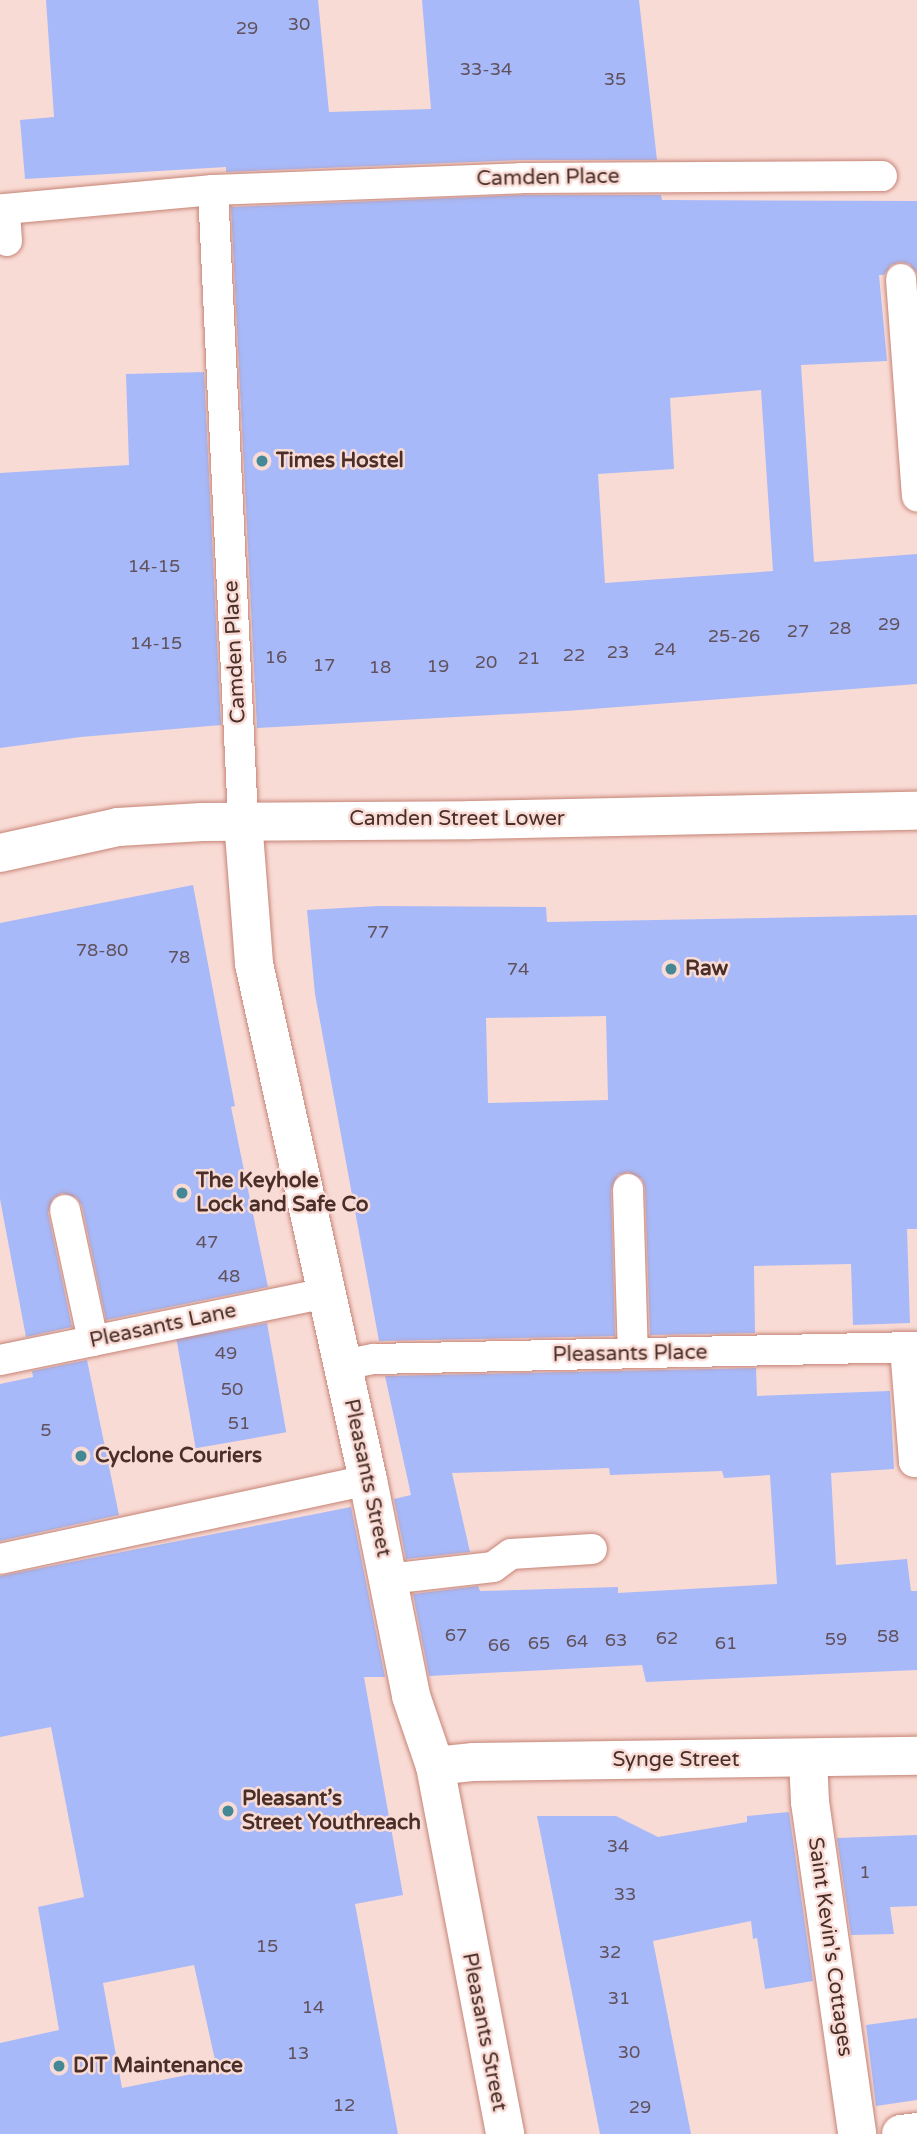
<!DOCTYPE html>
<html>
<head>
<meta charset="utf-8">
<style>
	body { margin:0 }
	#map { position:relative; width:917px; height:2134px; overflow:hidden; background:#f9dbd5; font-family:"Varela Round",sans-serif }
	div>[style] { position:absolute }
	.building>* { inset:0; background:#a7b9f9; transform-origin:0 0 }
	.roads { filter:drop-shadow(0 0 2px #c68476) drop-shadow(0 0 2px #c68476) }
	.service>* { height:30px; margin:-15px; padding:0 15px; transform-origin:15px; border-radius:15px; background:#fff }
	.minor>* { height:38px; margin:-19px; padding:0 19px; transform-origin:19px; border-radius:19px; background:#fff }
	.secondary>* { height:38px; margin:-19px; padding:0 19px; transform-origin:19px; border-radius:19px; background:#fff }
	.dots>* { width:19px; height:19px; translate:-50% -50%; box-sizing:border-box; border:4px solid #f9dbd5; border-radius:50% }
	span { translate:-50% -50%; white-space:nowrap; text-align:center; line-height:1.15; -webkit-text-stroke:5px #f9dbd5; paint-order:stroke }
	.number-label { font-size:18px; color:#61515c }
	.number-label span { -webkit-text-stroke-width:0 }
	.street-label { font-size:21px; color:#4a2e28 }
	.poi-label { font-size:21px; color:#4a2e28; font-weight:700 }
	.left { translate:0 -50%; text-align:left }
</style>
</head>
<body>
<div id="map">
	<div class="building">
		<i style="clip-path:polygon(46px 0,318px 0,329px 112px,431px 109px,422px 0,639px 0,657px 160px,521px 160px,226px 172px,226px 167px,25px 179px,20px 120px,54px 117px)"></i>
		<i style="clip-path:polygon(evenodd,521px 195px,661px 195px,662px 200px,917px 201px,917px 273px,909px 264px,900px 262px,891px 265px,884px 275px,879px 275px,887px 361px,801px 365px,814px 562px,917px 554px,917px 684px,566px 711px,257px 728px,231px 207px,521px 195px,761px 390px,773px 571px,605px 583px,598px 474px,674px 469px,670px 398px,761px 390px)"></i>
		<i style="clip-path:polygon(204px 372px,221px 725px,81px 737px,0 748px,0 473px,129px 465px,126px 374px)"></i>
		<i style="clip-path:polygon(193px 885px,235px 1106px,231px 1107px,268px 1287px,106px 1320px,82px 1206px,77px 1198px,62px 1193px,53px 1198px,48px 1213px,72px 1327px,26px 1337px,0 1199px,0 923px)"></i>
		<i style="clip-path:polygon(evenodd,378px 906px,546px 907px,547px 922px,917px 915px,917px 1229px,907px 1229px,910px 1323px,853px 1325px,851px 1264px,754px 1266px,755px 1333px,650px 1335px,645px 1188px,642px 1179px,628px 1172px,618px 1175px,611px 1190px,615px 1336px,379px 1341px,315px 994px,307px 910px,378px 906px,606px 1016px,608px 1100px,488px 1103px,486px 1018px,606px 1016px)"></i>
		<i style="left:267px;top:1323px;width:111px;height:92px;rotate:80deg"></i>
		<i style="clip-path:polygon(87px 1360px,119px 1515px,0 1541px,0 1384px,33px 1377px,32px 1371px)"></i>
		<i style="clip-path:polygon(756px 1368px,757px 1396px,890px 1391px,894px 1469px,831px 1473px,836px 1565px,907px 1559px,911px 1591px,917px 1591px,917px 1670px,646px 1682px,642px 1665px,429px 1676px,413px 1594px,478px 1586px,480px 1591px,618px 1587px,618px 1593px,777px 1584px,770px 1475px,724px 1478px,722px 1471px,610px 1475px,609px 1468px,452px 1473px,470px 1552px,406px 1559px,394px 1499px,411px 1495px,385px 1376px)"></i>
		<i style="clip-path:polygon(evenodd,351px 1507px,385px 1677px,364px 1677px,403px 1895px,355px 1904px,398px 2134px,0 2134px,0 2043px,59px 2030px,38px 1907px,84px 1897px,51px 1727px,0 1737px,0 1576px,351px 1507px,194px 1965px,217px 2069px,122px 2088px,103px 1983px,194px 1965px)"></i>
		<i style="clip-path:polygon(789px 1812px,813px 1981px,765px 1989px,757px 1938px,753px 1939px,751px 1921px,653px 1941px,691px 2134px,600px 2134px,537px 1816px,616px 1816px,658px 1837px,747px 1822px,747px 1816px)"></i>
		<i style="clip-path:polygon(917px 1835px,917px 1906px,890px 1907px,894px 1934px,851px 1935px,837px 1838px)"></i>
		<i style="clip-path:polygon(917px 2018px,917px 2100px,876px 2106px,866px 2025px)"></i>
	</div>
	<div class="roads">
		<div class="service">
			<i style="left:213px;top:190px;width:631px;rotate:87.27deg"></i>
			<i style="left:7px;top:241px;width:32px;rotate:-94deg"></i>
			<i style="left:5px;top:209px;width:209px;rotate:-5.2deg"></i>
			<i style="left:213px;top:190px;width:308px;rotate:-2.2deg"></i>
			<i style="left:521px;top:178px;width:361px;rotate:-0.3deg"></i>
			<i style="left:901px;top:279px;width:218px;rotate:85.8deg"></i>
			<i style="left:628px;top:1189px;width:164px;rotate:88.3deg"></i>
			<i style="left:65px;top:1210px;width:134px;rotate:77.9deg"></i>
			<i style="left:905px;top:1347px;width:115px;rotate:85.5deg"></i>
			<i style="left:914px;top:1462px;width:3px"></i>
			<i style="left:0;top:1360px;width:333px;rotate:-11.6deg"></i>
			<i style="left:342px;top:1365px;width:33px;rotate:-11deg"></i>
			<i style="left:374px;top:1359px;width:543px;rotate:-1.27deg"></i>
			<i style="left:0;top:1559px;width:376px;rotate:-12.1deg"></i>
			<i style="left:388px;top:1579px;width:106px;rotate:-6.5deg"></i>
			<i style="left:493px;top:1567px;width:22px;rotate:-36deg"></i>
			<i style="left:511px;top:1554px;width:81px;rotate:-3.5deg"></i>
		</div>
		<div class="minor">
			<i style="left:243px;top:820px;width:144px;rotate:85.6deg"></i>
			<i style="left:254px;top:964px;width:528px;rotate:77.54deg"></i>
			<i style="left:368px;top:1480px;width:220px;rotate:78.7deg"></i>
			<i style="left:411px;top:1696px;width:74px;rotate:71.1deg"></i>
			<i style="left:435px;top:1766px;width:375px;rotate:79.2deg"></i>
			<i style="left:808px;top:1759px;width:43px;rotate:87.3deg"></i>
			<i style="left:810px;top:1802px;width:335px;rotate:81.9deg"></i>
			<i style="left:435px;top:1766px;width:39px;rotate:-6deg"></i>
			<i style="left:474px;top:1762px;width:443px;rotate:-0.8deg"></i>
			<i style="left:901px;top:2134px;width:16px;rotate:-7deg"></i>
		</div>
		<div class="secondary">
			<i style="left:0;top:853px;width:121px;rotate:-12.4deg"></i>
			<i style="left:118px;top:827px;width:84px;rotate:-3.4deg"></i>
			<i style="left:202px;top:822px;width:268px;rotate:-0.4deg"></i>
			<i style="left:470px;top:820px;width:447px;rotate:-1.2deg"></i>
		</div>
	</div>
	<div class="dots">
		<i style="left:262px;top:461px;background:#448896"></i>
		<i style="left:671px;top:969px;background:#448896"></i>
		<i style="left:182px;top:1193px;background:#448896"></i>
		<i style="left:81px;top:1456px;background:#448896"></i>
		<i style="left:228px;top:1811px;background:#448896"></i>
		<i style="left:59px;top:2066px;background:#448896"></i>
	</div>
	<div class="number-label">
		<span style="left:299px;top:24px">30</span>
		<span style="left:247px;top:28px">29</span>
		<span style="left:486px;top:69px">33-34</span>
		<span style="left:615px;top:79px">35</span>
		<span style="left:154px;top:566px">14-15</span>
		<span style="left:889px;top:624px">29</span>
		<span style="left:840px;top:628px">28</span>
		<span style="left:798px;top:631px">27</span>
		<span style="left:734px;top:636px">25-26</span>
		<span style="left:156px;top:643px">14-15</span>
		<span style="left:665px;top:649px">24</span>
		<span style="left:618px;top:652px">23</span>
		<span style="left:574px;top:655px">22</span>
		<span style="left:276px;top:657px">16</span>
		<span style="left:529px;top:658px">21</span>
		<span style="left:486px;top:662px">20</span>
		<span style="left:324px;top:665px">17</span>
		<span style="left:438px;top:666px">19</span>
		<span style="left:380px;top:667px">18</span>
		<span style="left:378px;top:932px">77</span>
		<span style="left:102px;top:950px">78-80</span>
		<span style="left:179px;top:957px">78</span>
		<span style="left:518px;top:969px">74</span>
		<span style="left:207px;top:1242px">47</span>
		<span style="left:229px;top:1276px">48</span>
		<span style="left:226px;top:1353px">49</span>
		<span style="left:232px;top:1389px">50</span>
		<span style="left:239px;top:1423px">51</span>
		<span style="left:46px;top:1430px">5</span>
		<span style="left:456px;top:1635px">67</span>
		<span style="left:888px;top:1636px">58</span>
		<span style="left:667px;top:1638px">62</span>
		<span style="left:836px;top:1639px">59</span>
		<span style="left:616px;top:1640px">63</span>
		<span style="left:577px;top:1641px">64</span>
		<span style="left:539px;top:1643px">65</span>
		<span style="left:726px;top:1643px">61</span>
		<span style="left:499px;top:1645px">66</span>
		<span style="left:618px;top:1846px">34</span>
		<span style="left:865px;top:1872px">1</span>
		<span style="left:625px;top:1894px">33</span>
		<span style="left:267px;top:1946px">15</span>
		<span style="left:610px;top:1952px">32</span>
		<span style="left:619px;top:1998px">31</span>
		<span style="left:313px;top:2007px">14</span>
		<span style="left:629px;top:2052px">30</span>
		<span style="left:298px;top:2053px">13</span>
		<span style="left:344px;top:2105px">12</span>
		<span style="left:640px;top:2107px">29</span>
	</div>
	<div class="street-label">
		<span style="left:548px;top:178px;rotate:-1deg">Camden Place</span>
		<span style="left:235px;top:652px;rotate:-93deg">Camden Place</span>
		<span style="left:457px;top:819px">Camden Street Lower</span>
		<span style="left:163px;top:1326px;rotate:-12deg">Pleasants Lane</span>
		<span style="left:630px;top:1354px;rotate:-1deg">Pleasants Place</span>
		<span style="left:367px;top:1478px;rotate:78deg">Pleasants Street</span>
		<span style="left:676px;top:1760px">Synge Street</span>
		<span style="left:830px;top:1947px;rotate:82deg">Saint Kevin's Cottages</span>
		<span style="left:484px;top:2032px;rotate:79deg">Pleasants Street</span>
	</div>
	<div class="poi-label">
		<span class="left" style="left:276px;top:461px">Times Hostel</span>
		<span class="left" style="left:685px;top:969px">Raw</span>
		<span class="left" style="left:196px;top:1193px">The Keyhole<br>Lock and Safe Co</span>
		<span class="left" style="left:95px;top:1456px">Cyclone Couriers</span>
		<span class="left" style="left:242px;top:1811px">Pleasant’s<br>Street Youthreach</span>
		<span class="left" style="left:73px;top:2066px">DIT Maintenance</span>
	</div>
</div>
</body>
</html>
